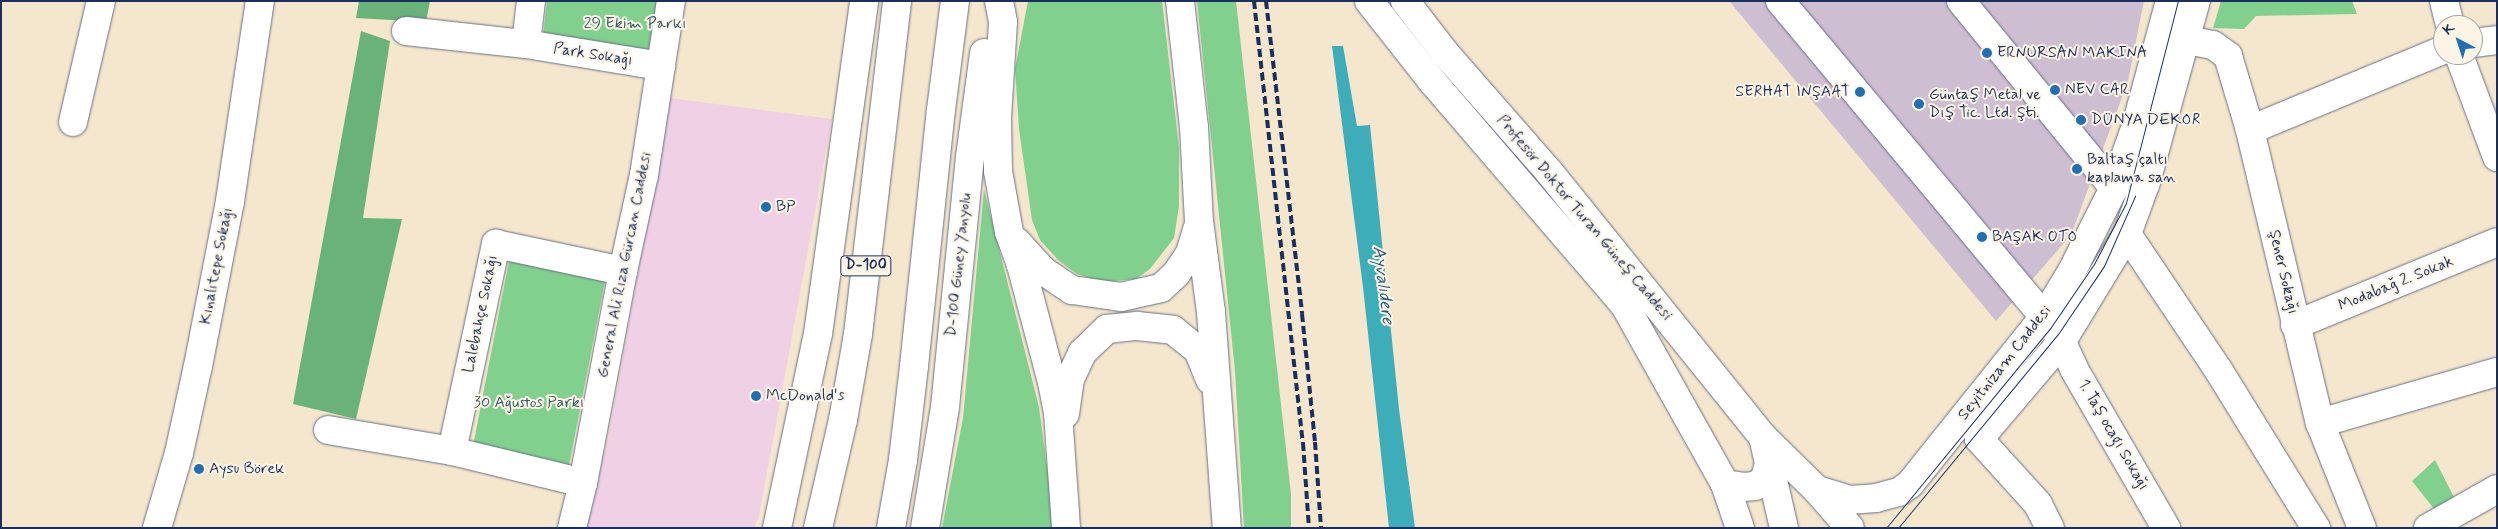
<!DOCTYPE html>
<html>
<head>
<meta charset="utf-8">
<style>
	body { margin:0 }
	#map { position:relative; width:2498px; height:529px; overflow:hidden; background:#f5e7cd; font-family:Mynerve,sans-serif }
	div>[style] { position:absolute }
	.built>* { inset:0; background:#f0d0e4 }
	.industrial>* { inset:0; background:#cebed1 }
	.green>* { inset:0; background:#82d08e; transform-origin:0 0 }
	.forest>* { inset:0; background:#69b279 }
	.water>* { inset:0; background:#3daeb9 }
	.roads { filter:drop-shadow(0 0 1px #676f85) drop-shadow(0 0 1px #676f85) }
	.minor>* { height:28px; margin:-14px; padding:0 14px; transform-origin:14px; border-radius:14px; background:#fff }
	.major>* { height:28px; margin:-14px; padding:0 14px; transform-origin:14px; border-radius:14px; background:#fff }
	.highway>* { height:28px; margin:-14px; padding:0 14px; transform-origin:14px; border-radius:14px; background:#fff }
	.tram>* { height:1px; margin:-0.5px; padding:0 0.5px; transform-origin:0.5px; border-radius:0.5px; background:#1b2f5e }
	.rail>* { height:4px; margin-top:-2px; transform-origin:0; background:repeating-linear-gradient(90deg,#1b2f5e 0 8px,transparent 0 12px) }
	.dots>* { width:14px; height:14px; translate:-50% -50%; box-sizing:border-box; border:2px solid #fcf5e5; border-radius:50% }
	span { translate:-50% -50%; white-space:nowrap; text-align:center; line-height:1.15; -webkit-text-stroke:4px #fcf5e5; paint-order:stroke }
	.shield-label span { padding:1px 4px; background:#fcf5e5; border:1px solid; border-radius:4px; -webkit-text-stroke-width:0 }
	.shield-label { font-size:15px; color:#1b2f5e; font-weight:700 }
	.park-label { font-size:16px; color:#35576a }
	.poi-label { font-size:16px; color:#1b2f5e }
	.left { translate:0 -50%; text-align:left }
	.right { translate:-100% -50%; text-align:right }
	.street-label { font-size:16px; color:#1b2f5e }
	.water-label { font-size:18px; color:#275b7e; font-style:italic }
	.frame { position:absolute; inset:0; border:2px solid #1b2f5e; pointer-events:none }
	.north { position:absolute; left:2433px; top:15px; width:50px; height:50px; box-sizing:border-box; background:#fcf5e5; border:1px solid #a2a6af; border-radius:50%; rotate:320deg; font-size:14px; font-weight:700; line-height:20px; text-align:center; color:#1b2f5e }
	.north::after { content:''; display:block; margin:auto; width:18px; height:22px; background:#1f6fb2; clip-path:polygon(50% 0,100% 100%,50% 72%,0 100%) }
</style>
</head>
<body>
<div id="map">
	<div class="built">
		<i style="clip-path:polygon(670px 98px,832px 119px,759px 516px,754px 528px,584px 528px,608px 439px)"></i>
	</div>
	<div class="industrial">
		<i style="clip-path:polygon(1729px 1px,2144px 1px,2128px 81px,2071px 235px,1996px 321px)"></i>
	</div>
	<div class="green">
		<i style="clip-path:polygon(547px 1px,663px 1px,656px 50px,543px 37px)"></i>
		<i style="clip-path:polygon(1028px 1px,1162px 1px,1179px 147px,1179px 206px,1174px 238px,1150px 269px,1136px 279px,1103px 282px,1077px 274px,1058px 260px,1040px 240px,1032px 220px,1019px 129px,1015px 69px)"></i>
		<i style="clip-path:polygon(1197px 1px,1236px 1px,1291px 494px,1291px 528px,1244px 528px,1235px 371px)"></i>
		<i style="clip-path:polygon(2221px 1px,2352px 1px,2357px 14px,2256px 16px,2244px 29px,2213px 28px)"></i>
		<i style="clip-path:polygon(984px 189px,1039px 407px,1055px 528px,942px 528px,963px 418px)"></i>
		<i style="left:509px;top:261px;width:98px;height:189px;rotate:11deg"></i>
		<i style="clip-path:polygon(2435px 460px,2460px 509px,2442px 519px,2412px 481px)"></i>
	</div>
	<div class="forest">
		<i style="clip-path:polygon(359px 1px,430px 1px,426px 22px,356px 18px)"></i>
		<i style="clip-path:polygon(361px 31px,390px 41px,363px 218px,402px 219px,356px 419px,293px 404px)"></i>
	</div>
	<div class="water">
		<i style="clip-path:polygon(1332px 46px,1343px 46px,1357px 126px,1370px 125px,1399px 409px,1415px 528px,1389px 528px,1363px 287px)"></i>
	</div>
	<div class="roads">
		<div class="minor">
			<i style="left:1780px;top:1px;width:434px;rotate:50.1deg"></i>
			<i style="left:2058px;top:334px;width:38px;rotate:65deg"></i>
			<i style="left:2074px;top:369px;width:184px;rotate:59.9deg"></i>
			<i style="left:1961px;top:1px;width:242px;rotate:50.7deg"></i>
			<i style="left:2444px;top:1px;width:25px;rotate:76deg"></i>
			<i style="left:406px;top:31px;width:121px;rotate:6.2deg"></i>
			<i style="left:526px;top:44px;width:137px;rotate:9.3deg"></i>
			<i style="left:2187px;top:40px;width:26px;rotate:11deg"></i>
			<i style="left:2213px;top:45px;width:19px;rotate:36deg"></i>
			<i style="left:2228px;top:56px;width:77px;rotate:73.4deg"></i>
			<i style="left:2250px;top:130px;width:301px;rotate:76.6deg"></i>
			<i style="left:2320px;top:423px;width:113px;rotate:68.2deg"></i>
			<i style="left:2473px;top:43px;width:24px;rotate:-7deg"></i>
			<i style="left:526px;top:44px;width:43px;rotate:-83.4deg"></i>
			<i style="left:2459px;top:55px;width:109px;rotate:69.6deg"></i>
			<i style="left:73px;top:122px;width:124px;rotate:-77deg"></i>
			<i style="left:2250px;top:130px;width:209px;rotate:-22.5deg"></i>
			<i style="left:2127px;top:234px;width:165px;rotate:56.1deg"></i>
			<i style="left:2219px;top:371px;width:185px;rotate:58.3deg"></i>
			<i style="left:2295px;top:325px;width:218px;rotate:-22.3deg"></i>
			<i style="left:2320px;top:423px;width:184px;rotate:-16.1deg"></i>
			<i style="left:328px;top:430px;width:126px;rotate:9.6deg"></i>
			<i style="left:452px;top:451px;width:135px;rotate:13.7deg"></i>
			<i style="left:452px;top:451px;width:212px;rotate:-78deg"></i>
			<i style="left:496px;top:244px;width:130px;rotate:12deg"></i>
			<i style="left:157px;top:528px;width:78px;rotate:-73.7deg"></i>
			<i style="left:179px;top:453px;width:89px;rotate:-77.7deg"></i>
			<i style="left:198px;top:366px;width:168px;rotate:-79deg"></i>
			<i style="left:230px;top:201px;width:202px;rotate:-81.5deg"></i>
			<i style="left:2050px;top:528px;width:27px;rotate:-117deg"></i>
			<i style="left:2038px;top:504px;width:88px;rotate:-132.2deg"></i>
			<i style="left:1979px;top:439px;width:128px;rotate:-49.7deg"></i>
			<i style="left:2428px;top:528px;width:79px;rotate:-29.5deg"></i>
		</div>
		<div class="major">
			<i style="left:999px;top:1px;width:21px;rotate:79deg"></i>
			<i style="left:1003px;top:22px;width:96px;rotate:93.6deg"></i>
			<i style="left:997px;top:118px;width:53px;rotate:88.9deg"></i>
			<i style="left:998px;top:171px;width:62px;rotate:79.8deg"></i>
			<i style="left:1009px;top:232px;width:35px;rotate:70deg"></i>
			<i style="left:1021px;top:265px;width:121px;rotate:75.2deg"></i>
			<i style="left:1052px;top:382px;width:32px;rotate:79deg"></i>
			<i style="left:1058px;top:413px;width:115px;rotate:86deg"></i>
			<i style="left:1180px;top:1px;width:127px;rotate:83.7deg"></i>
			<i style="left:1194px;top:127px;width:94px;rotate:87deg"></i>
			<i style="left:1199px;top:221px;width:92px;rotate:82.5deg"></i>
			<i style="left:1211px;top:312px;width:217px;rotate:85.8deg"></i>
			<i style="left:1369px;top:1px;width:102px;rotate:51.8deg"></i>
			<i style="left:1432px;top:81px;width:294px;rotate:49.3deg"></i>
			<i style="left:1624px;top:304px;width:206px;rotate:60.7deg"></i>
			<i style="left:1725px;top:484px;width:46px;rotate:71.2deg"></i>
			<i style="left:1405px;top:1px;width:66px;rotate:52.4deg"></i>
			<i style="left:1445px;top:53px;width:159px;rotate:48.8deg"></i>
			<i style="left:1550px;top:173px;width:338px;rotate:51.1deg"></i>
			<i style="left:1762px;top:436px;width:77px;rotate:44.5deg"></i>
			<i style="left:1817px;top:490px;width:50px;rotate:49deg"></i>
			<i style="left:1017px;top:242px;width:38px;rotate:48deg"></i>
			<i style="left:1042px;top:270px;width:36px;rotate:34deg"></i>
			<i style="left:1072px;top:290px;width:49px;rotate:8.1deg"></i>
			<i style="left:1121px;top:297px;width:41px;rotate:-12.7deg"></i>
			<i style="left:1161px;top:288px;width:21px;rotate:-43deg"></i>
			<i style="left:1176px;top:274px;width:25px;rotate:-56deg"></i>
			<i style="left:1190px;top:253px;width:27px;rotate:-73deg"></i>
			<i style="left:2062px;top:341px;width:125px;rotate:-58.7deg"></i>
			<i style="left:2127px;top:234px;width:55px;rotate:-69.9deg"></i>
			<i style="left:2146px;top:182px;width:188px;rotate:-74.6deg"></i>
			<i style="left:1065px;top:414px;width:35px;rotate:-82deg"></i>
			<i style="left:1070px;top:379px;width:29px;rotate:-65deg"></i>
			<i style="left:1082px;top:353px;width:35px;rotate:-44deg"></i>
			<i style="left:1107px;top:329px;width:30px;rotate:-6deg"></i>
			<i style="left:1137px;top:326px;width:36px;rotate:6deg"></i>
			<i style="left:1173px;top:330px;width:32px;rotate:39deg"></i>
			<i style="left:1198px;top:350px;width:32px;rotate:68deg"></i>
			<i style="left:1763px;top:437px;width:93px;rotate:77deg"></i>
			<i style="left:1725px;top:484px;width:18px;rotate:9deg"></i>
			<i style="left:1743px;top:487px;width:12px;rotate:-5deg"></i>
			<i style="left:1755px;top:486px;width:11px;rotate:-34deg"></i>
			<i style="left:1764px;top:480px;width:19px;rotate:-72deg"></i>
			<i style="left:1817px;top:490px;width:34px;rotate:17deg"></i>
			<i style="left:1849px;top:500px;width:27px;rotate:-4deg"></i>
			<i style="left:1876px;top:498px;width:24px;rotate:-15deg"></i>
			<i style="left:1899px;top:492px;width:14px;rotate:-36deg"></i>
			<i style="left:1910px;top:484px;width:214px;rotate:-51.3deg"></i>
			<i style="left:2044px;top:317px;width:52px;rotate:-58.5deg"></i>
			<i style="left:2071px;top:273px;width:95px;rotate:-63.2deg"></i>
			<i style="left:2114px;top:188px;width:66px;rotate:-70.5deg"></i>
			<i style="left:2136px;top:126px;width:130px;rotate:-74.8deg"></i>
			<i style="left:572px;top:528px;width:46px;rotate:-76.3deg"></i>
			<i style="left:583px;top:483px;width:216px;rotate:-79.3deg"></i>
			<i style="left:623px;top:271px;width:98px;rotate:-77.7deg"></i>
			<i style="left:644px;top:175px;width:176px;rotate:-81.2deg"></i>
			<i style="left:777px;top:528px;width:198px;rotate:-78.1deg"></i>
			<i style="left:818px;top:334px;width:336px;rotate:-82.1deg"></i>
			<i style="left:925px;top:528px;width:123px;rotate:-80.6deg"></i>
			<i style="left:945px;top:407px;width:251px;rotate:-84.3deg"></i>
			<i style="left:970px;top:157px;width:105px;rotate:-82.3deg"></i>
		</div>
		<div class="highway">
			<i style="left:818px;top:528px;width:111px;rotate:-77deg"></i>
			<i style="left:843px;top:420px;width:87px;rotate:-80.1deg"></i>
			<i style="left:858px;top:334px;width:335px;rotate:-83.3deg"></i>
			<i style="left:891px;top:528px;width:69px;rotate:-80deg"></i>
			<i style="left:903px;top:460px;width:95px;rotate:-83.3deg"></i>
			<i style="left:914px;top:366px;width:257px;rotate:-84deg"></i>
			<i style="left:941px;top:110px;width:110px;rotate:-82.7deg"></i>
		</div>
	</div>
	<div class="tram">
		<i style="left:1886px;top:528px;width:260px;rotate:-50.6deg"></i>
		<i style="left:2051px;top:327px;width:76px;rotate:-55.7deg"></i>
		<i style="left:2094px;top:264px;width:69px;rotate:-62.3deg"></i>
		<i style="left:2126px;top:203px;width:209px;rotate:-75.6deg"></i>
		<i style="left:1898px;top:528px;width:251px;rotate:-50.5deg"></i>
		<i style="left:2058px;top:334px;width:82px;rotate:-55.9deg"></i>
		<i style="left:2104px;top:266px;width:77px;rotate:-66.1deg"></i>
	</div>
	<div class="rail">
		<i style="left:1254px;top:1px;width:445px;rotate:83.7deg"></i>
		<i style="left:1303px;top:443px;width:85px;rotate:86deg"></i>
		<i style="left:1266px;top:1px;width:315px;rotate:83.4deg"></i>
		<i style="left:1302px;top:314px;width:129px;rotate:84.2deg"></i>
		<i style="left:1315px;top:442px;width:86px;rotate:86deg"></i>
	</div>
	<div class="dots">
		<i style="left:1987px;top:53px;background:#1f6fb2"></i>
		<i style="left:2055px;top:90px;background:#1f6fb2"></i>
		<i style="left:1860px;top:92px;background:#1f6fb2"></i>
		<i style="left:1919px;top:104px;background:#1f6fb2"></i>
		<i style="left:2081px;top:120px;background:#1f6fb2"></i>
		<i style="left:2077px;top:169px;background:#1f6fb2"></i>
		<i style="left:766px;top:207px;background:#1f6fb2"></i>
		<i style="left:1982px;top:237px;background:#1f6fb2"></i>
		<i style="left:756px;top:396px;background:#1f6fb2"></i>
		<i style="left:199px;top:469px;background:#1f6fb2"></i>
	</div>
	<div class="shield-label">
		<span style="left:866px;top:266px">D-100</span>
	</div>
	<div class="park-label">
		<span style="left:635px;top:24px">29 Ekim Parkı</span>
		<span style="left:529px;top:403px">30 Ağustos Parkı</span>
	</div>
	<div class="poi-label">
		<span class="left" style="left:1997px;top:53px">ERNURSAN MAKINA</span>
		<span class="left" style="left:2065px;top:90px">NEV CAR</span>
		<span class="right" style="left:1850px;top:92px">SERHAT INŞAAT</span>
		<span class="left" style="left:1929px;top:104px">Güntaş Metal ve<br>Dış Tic. Ltd. Şti.</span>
		<span class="left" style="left:2091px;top:120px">DÜNYA DEKOR</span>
		<span class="left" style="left:2087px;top:169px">Baltaş çaltı<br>kaplama san</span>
		<span class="left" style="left:776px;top:207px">BP</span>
		<span class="left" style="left:1992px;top:237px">BAŞAK OTO</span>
		<span class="left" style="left:766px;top:396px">McDonald's</span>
		<span class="left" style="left:209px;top:469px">Aysu Börek</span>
	</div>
	<div class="street-label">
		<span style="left:593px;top:55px;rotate:9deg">Park Sokağı</span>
		<span style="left:1584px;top:218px;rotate:50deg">Profesör Doktor Turan Güneş Caddesi</span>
		<span style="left:625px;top:265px;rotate:-79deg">General Ali Rıza Gürcan Caddesi</span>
		<span style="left:959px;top:265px;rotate:-84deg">D-100 Güney Yanyolu</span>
		<span style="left:217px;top:266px;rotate:-79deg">Kınalıtepe Sokağı</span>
		<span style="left:2283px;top:272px;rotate:77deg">Şener Sokağı</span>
		<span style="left:2396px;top:284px;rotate:-22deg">Modabağ 2. Sokak</span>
		<span style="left:481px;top:314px;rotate:-78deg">Lalebahçe Sokağı</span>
		<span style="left:2005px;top:363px;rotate:-52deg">Seyitnizam Caddesi</span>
		<span style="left:2113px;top:435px;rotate:60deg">1. Taş ocagı Sokağı</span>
	</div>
	<div class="water-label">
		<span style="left:1383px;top:285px;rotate:83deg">Ayvalıdere</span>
	</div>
	<div class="frame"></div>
	<div class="north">K</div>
</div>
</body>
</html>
